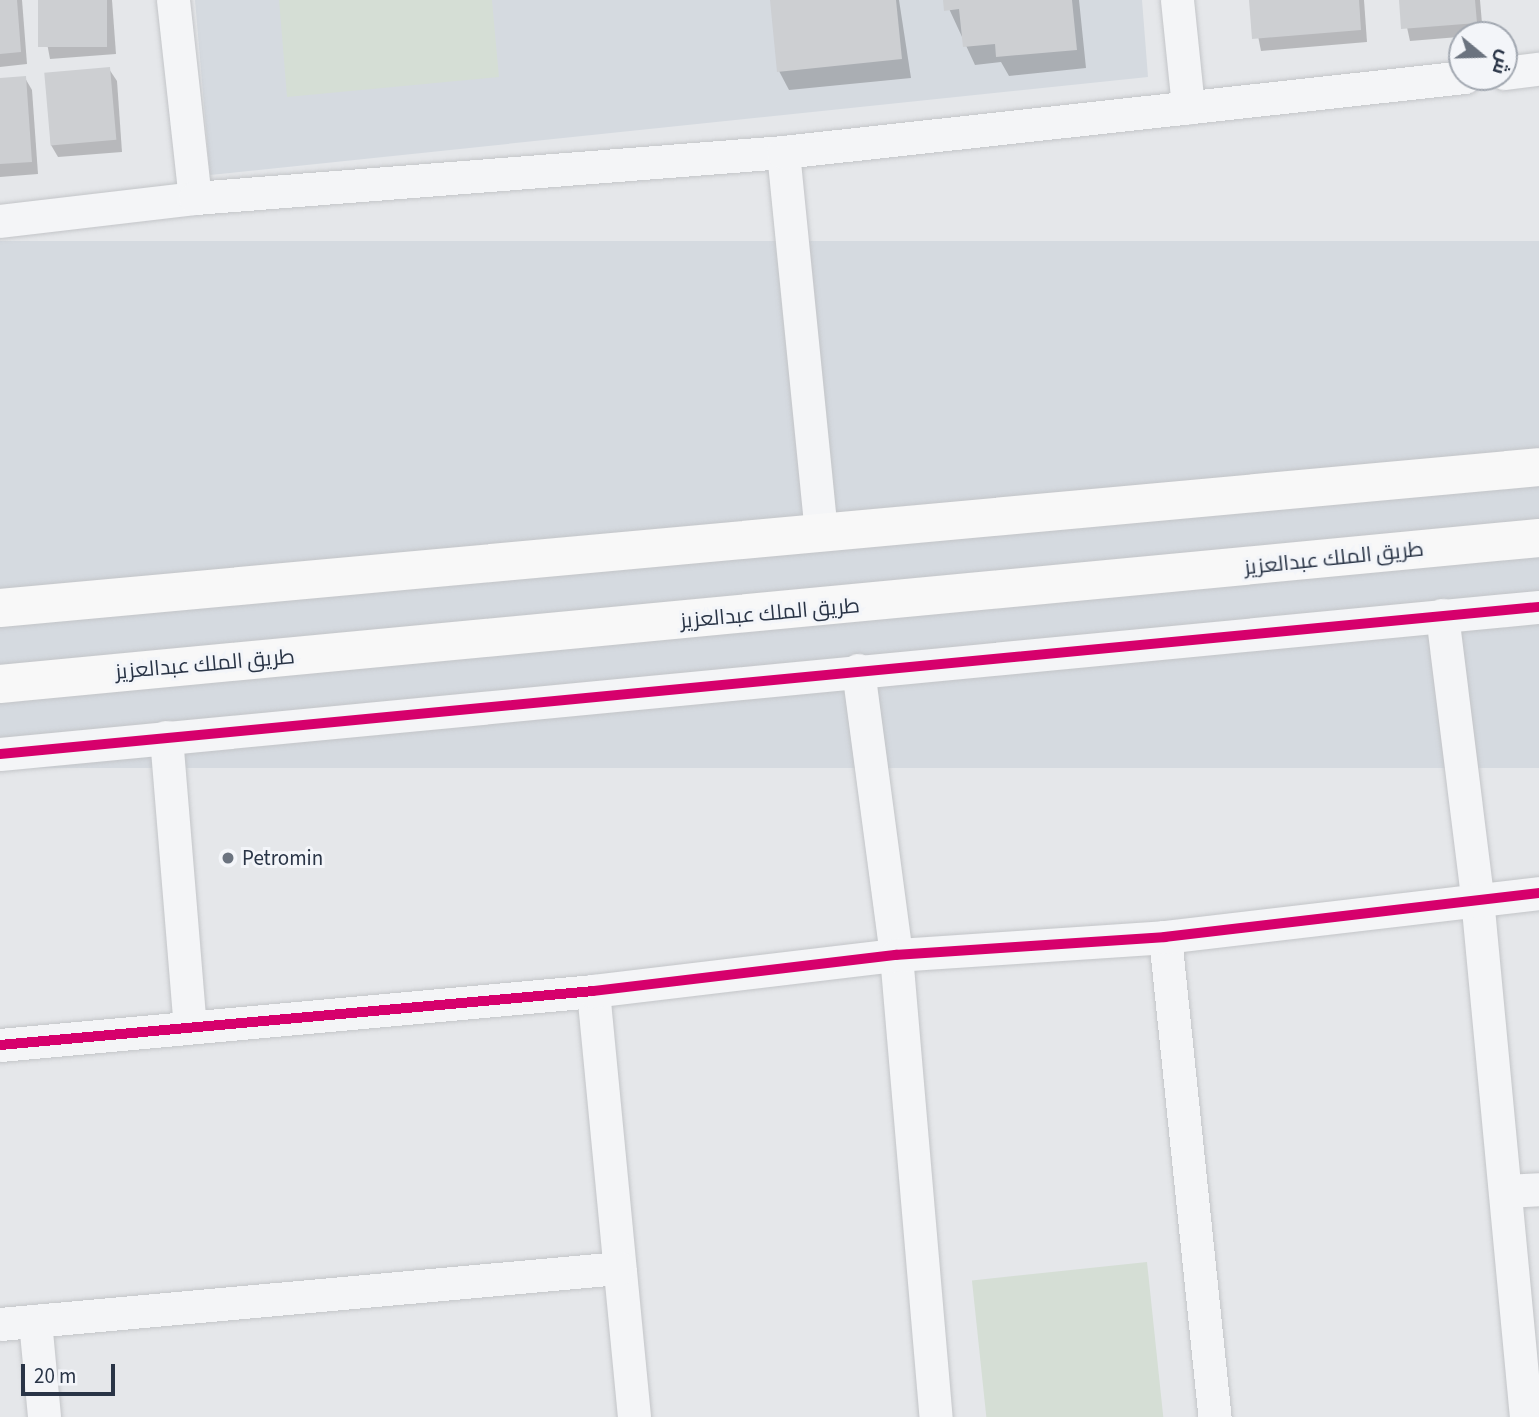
<!DOCTYPE html>
<html>
<head>
<meta charset="utf-8">
<style>
	body { margin:0 }
	#map { position:relative; width:1539px; height:1417px; overflow:hidden; background:#e5e7ea; font-family:"Source Sans 3",Cairo,sans-serif }
	div>[style] { position:absolute }
	.built>* { inset:0; background:#d5dae0; transform-origin:0 0 }
	.green>* { inset:0; background:#d5ded5; transform-origin:0 0 }
	.shadow>* { inset:0; background:#0003 }
	.building>* { inset:0; background:#cdcfd2; transform-origin:0 0 }
	.roads { filter:drop-shadow(0 0 2px #c3c5c8) drop-shadow(0 0 2px #c3c5c8) }
	.street>* { height:33px; margin:-16.5px; padding:0 16.5px; transform-origin:16.5px; border-radius:16.5px; background:#f4f5f7 }
	.secondary>* { height:38px; margin:-19px; padding:0 19px; transform-origin:19px; border-radius:19px; background:#f8f8f8 }
	.cycleway>* { height:10px; margin:-5px; padding:0 5px; transform-origin:5px; border-radius:5px; background:#d6006c }
	.dots>* { width:19px; height:19px; translate:-50% -50%; box-sizing:border-box; border:4px solid #f3f5f9; border-radius:50% }
	span { translate:-50% -50%; white-space:nowrap; text-align:center; line-height:1.15; -webkit-text-stroke:6px #f3f5f9; paint-order:stroke }
	.street-label { font-size:21px; color:#293446 }
	.poi-label { font-size:21px; color:#293446 }
	.left { translate:0 -50%; text-align:left }
	.north { position:absolute; left:1448px; top:21px; width:70px; height:70px; box-sizing:border-box; background:#f3f5f9; border:2px solid #a2a8b1; border-radius:50%; rotate:109deg; font-size:19px; font-weight:700; line-height:28px; text-align:center; color:#293446 }
	.north::after { content:''; display:block; margin:auto; width:24px; height:32px; background:#6b737f; clip-path:polygon(50% 0,100% 100%,50% 72%,0 100%) }
	.scale { position:absolute; left:21px; top:1364px; width:94px; height:32px; box-sizing:border-box; border:4px solid #293446; border-top:0; padding-left:9px; font-size:21px; line-height:24px; white-space:nowrap; color:#293446; -webkit-text-stroke:5px #f3f5f9; paint-order:stroke }
</style>
</head>
<body>
<div id="map">
	<div class="built">
		<i style="clip-path:polygon(195px 0,1142px 0,1148px 77px,210px 175px)"></i>
		<i style="left:1539px;top:241px;width:527px;height:1546px;rotate:90deg"></i>
	</div>
	<div class="green">
		<i style="clip-path:polygon(279px 0,492px 0,499px 77px,287px 97px)"></i>
		<i style="left:1147px;top:1262px;width:156px;height:176px;rotate:84deg"></i>
	</div>
	<div class="shadow">
		<i style="clip-path:polygon(0 0,22px 0,27px 64px,0 67px)"></i>
		<i style="clip-path:polygon(39px 0,112px 0,116px 54px,50px 59px)"></i>
		<i style="clip-path:polygon(772px 0,899px 0,911px 78px,789px 90px,779px 71px)"></i>
		<i style="clip-path:polygon(945px 0,1079px 0,1086px 68px,1009px 76px,1001px 62px,975px 65px)"></i>
		<i style="clip-path:polygon(1251px 0,1364px 0,1367px 42px,1261px 51px)"></i>
		<i style="clip-path:polygon(1401px 0,1480px 0,1483px 35px,1410px 41px)"></i>
		<i style="clip-path:polygon(109px 69px,117px 81px,122px 152px,58px 157px,51px 145px,46px 74px)"></i>
		<i style="clip-path:polygon(25px 78px,32px 90px,38px 174px,0 177px,0 80px)"></i>
	</div>
	<div class="building">
		<i style="clip-path:polygon(0 0,17px 0,21px 52px,0 54px)"></i>
		<i style="left:38px;top:0;width:69px;height:47px"></i>
		<i style="clip-path:polygon(770px 0,896px 0,902px 59px,777px 72px)"></i>
		<i style="clip-path:polygon(943px 0,1072px 0,1077px 50px,996px 57px,995px 44px,963px 47px,959px 9px,944px 11px)"></i>
		<i style="clip-path:polygon(1249px 0,1359px 0,1361px 30px,1252px 39px)"></i>
		<i style="clip-path:polygon(1399px 0,1475px 0,1477px 23px,1401px 29px)"></i>
		<i style="left:110px;top:67px;width:73px;height:66px;rotate:85deg"></i>
		<i style="clip-path:polygon(26px 76px,32px 162px,0 164px,0 78px)"></i>
	</div>
	<div class="roads">
		<div class="street">
			<i style="left:173px;top:0;width:199px;rotate:83.7deg"></i>
			<i style="left:1177px;top:0;width:108px;rotate:84.1deg"></i>
			<i style="left:1504px;top:73px;width:35px;rotate:-7deg"></i>
			<i style="left:783px;top:152px;width:382px;rotate:84.3deg"></i>
			<i style="left:0;top:221px;width:196px;rotate:-6.7deg"></i>
			<i style="left:195px;top:198px;width:590px;rotate:-4.47deg"></i>
			<i style="left:783px;top:152px;width:686px;rotate:-6.28deg"></i>
			<i style="left:1442px;top:615px;width:285px;rotate:82.9deg"></i>
			<i style="left:1477px;top:898px;width:521px;rotate:84.61deg"></i>
			<i style="left:858px;top:670px;width:288px;rotate:82.4deg"></i>
			<i style="left:896px;top:955px;width:464px;rotate:85.1deg"></i>
			<i style="left:166px;top:737px;width:291px;rotate:85.3deg"></i>
			<i style="left:0;top:754px;width:1546px;rotate:-5.46deg"></i>
			<i style="left:1165px;top:937px;width:483px;rotate:84.1deg"></i>
			<i style="left:593px;top:991px;width:428px;rotate:84.5deg"></i>
			<i style="left:0;top:1045px;width:595px;rotate:-5.2deg"></i>
			<i style="left:593px;top:991px;width:305px;rotate:-6.8deg"></i>
			<i style="left:896px;top:955px;width:270px;rotate:-3.8deg"></i>
			<i style="left:1165px;top:937px;width:377px;rotate:-6.7deg"></i>
			<i style="left:1505px;top:1191px;width:34px;rotate:-3deg"></i>
			<i style="left:35px;top:1321px;width:96px;rotate:84.6deg"></i>
			<i style="left:0;top:1324px;width:622px;rotate:-5.17deg"></i>
		</div>
		<div class="secondary">
			<i style="left:0;top:608px;width:1545px;rotate:-5.23deg"></i>
			<i style="left:0;top:684px;width:1546px;rotate:-5.42deg"></i>
		</div>
	</div>
	<div class="cycleway">
		<i style="left:0;top:754px;width:1546px;rotate:-5.46deg"></i>
		<i style="left:0;top:1045px;width:595px;rotate:-5.2deg"></i>
		<i style="left:593px;top:991px;width:305px;rotate:-6.8deg"></i>
		<i style="left:896px;top:955px;width:270px;rotate:-3.8deg"></i>
		<i style="left:1165px;top:937px;width:377px;rotate:-6.7deg"></i>
	</div>
	<div class="dots">
		<i style="left:228px;top:858px;background:#6b737f"></i>
	</div>
	<div class="street-label">
		<span style="left:1334px;top:558px;rotate:-6deg">طريق الملك عبدالعزيز</span>
		<span style="left:770px;top:613px;rotate:-5deg">طريق الملك عبدالعزيز</span>
		<span style="left:205px;top:664px;rotate:-5deg">طريق الملك عبدالعزيز</span>
	</div>
	<div class="poi-label">
		<span class="left" style="left:242px;top:858px">Petromin</span>
	</div>
	<div class="north">ش</div>
	<div class="scale">20 m</div>
</div>
</body>
</html>
